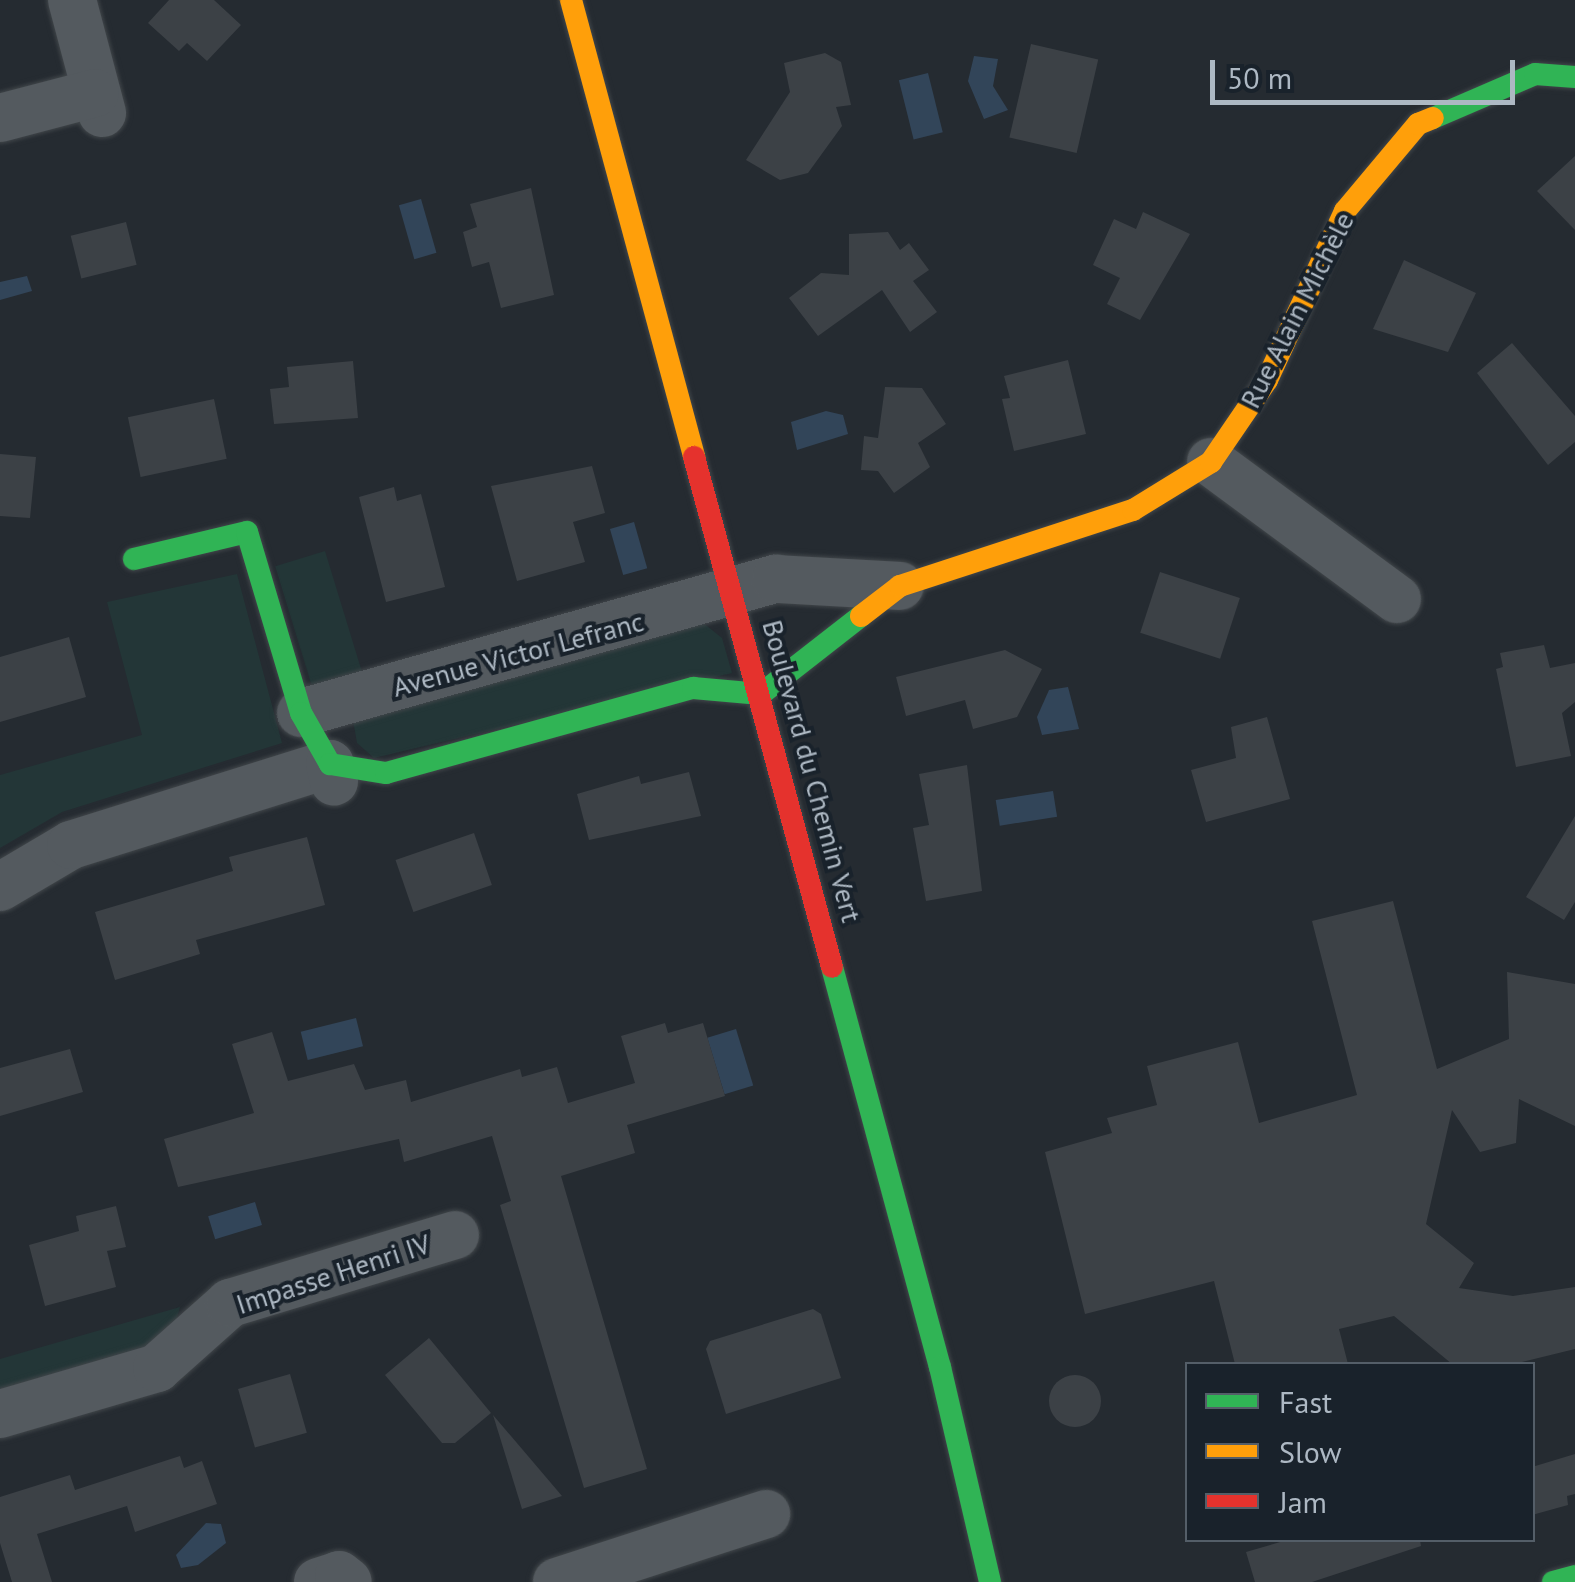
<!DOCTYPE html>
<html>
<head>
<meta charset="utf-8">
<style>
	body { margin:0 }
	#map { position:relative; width:1575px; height:1582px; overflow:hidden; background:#252b31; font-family:"PT Sans",sans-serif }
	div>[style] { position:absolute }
	.green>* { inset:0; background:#233637; transform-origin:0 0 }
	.water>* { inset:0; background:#324559; transform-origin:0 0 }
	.building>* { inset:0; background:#3c4146; transform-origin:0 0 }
	.round { border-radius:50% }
	.roads { filter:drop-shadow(0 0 2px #41464a) drop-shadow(0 0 2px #41464a) }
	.street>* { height:48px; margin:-24px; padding:0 24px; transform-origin:24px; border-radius:24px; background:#545a5f }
	.fast>* { height:22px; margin:-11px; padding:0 11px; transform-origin:11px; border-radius:11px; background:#30b455 }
	.slow>* { height:22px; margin:-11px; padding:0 11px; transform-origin:11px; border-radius:11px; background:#ff9f0a }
	.jam>* { height:22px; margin:-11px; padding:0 11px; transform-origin:11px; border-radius:11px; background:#e5322d }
	span { translate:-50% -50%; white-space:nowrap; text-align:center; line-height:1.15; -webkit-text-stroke:8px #19222b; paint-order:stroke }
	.street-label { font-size:28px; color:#adb8c3 }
	.legend { position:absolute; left:1185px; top:1362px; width:350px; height:180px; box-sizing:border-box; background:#19222b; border:2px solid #545e68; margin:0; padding:12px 18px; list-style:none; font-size:30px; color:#adb8c3 }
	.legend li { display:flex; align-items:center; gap:20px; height:50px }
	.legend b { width:50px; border:2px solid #545e68 }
	.scale { position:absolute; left:1210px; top:60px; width:305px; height:45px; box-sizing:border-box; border:5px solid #adb8c3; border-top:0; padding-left:12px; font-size:30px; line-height:35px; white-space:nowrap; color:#adb8c3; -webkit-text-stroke:8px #19222b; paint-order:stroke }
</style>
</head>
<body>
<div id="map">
	<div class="green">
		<i style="left:325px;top:551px;width:126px;height:52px;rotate:73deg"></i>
		<i style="clip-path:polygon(237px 574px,282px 743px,62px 812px,0 848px,0 775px,142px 735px,107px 602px)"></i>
		<i style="clip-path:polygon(702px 622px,722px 638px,732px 673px,374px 758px,357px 743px,353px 720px)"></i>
		<i style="clip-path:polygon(180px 1307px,173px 1333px,127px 1362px,0 1404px,0 1359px)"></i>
	</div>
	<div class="water">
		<i style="clip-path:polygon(974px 56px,998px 59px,993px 86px,1008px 110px,984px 119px,968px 81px)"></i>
		<i style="left:928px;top:73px;width:61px;height:30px;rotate:76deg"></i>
		<i style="left:421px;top:199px;width:56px;height:23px;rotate:74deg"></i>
		<i style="clip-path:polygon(27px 276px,32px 291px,0 300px,0 282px)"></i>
		<i style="clip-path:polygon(826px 411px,843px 415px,848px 434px,797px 450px,791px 422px)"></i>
		<i style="left:634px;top:522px;width:48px;height:25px;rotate:74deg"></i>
		<i style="clip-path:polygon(1068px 687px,1079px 729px,1042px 735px,1037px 717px,1049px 690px)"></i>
		<i style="left:1053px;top:791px;width:26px;height:58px;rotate:81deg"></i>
		<i style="left:356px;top:1018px;width:29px;height:57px;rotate:76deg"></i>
		<i style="left:736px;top:1029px;width:59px;height:30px;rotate:73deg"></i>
		<i style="left:255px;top:1202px;width:24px;height:49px;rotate:73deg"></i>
		<i style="clip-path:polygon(206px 1523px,221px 1524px,226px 1543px,198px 1565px,181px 1568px,176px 1555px)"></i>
	</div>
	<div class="building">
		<i style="clip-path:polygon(169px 0,214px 0,241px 25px,207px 61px,187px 43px,179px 51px,148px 23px)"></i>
		<i style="left:1031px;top:44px;width:69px;height:96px;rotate:13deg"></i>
		<i style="clip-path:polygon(825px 53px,841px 62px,851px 105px,836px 107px,842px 126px,808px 173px,780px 180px,746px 160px,790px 92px,784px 63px)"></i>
		<i style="clip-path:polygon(1575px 156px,1575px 230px,1537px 191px)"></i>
		<i style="clip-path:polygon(531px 188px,554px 295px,501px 308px,489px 262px,472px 267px,463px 232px,477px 227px,470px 204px)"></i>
		<i style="clip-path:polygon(1143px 212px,1190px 234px,1140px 320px,1107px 304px,1120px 278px,1093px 265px,1114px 219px,1136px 229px)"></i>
		<i style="left:126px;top:222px;width:44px;height:57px;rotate:76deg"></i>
		<i style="clip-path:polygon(888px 232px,900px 250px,909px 243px,929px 270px,913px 281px,937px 312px,910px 332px,882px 290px,818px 336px,789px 298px,821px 273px,849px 275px,849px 234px)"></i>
		<i style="clip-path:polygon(1404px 260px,1476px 293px,1448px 352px,1373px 329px)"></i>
		<i style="clip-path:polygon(1512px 343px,1575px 416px,1575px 442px,1548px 465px,1477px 373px)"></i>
		<i style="clip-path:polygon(1068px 360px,1086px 434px,1014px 451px,1002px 399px,1010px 398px,1004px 376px)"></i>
		<i style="clip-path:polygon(353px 361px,358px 418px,274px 424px,270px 389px,289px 387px,287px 367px)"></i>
		<i style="clip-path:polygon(885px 387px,922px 388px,946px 424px,918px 443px,930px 467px,894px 493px,878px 471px,861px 470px,864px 436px,878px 438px)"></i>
		<i style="left:214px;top:399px;width:61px;height:88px;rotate:78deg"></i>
		<i style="clip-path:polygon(0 454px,36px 457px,30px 518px,0 516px)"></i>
		<i style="clip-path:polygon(592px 466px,605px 513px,573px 522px,585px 562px,517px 581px,491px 486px)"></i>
		<i style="clip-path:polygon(394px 487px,397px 501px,421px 494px,445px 587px,386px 602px,359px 497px)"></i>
		<i style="left:1160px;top:572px;width:84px;height:64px;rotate:18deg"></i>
		<i style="clip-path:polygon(69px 637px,86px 697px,0 722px,0 657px)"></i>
		<i style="clip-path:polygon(1544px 645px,1550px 668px,1575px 663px,1575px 702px,1562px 713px,1571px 756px,1516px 767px,1496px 669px,1503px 667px,1500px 653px)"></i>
		<i style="clip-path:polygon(1005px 650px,1042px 669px,1017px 717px,973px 729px,965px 700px,906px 716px,896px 677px)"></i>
		<i style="clip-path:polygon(1267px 717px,1290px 799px,1206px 822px,1191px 770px,1236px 758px,1231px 727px)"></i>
		<i style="clip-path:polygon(967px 765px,982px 891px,926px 901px,913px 828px,929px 825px,919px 774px)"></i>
		<i style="clip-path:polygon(689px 772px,701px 816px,589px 840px,577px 794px,639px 776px,641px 784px)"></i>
		<i style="clip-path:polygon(1575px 816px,1575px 902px,1564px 920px,1526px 897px)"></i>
		<i style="left:474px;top:833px;width:55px;height:83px;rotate:71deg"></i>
		<i style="clip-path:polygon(307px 837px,325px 905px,196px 940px,200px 954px,115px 980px,95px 912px,233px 871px,229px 857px)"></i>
		<i style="clip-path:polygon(1393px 901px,1437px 1069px,1509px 1039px,1507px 972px,1575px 984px,1575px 1126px,1519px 1099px,1516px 1143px,1480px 1152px,1452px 1110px,1426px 1224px,1474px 1263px,1459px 1288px,1513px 1296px,1575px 1287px,1575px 1349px,1514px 1364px,1452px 1364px,1394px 1316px,1339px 1329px,1348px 1364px,1235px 1364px,1214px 1281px,1085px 1314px,1045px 1152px,1112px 1133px,1107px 1118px,1157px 1105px,1147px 1066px,1238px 1042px,1259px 1123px,1357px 1095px,1312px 921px)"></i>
		<i style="clip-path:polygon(665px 1023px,668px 1033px,703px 1023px,725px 1096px,627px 1125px,635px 1153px,561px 1176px,647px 1469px,584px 1488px,500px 1205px,511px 1201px,492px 1136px,404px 1162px,399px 1139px,178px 1187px,164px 1139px,254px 1113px,232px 1044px,272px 1032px,288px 1081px,354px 1064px,365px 1090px,406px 1080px,411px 1102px,520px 1069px,522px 1077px,557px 1067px,568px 1103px,635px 1083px,621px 1036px)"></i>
		<i style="clip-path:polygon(70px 1049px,83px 1092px,0 1116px,0 1068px)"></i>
		<i style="clip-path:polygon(116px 1206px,126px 1247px,107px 1251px,116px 1287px,45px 1306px,29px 1245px,79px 1231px,76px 1216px)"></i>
		<i style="clip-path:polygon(813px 1309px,821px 1314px,841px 1378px,726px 1414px,706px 1349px,710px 1341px)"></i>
		<i style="clip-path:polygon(429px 1338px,491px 1413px,455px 1443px,442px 1443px,385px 1375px)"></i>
		<i style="left:290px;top:1374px;width:61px;height:54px;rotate:74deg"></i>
		<i class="round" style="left:1049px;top:1375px;width:52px;height:52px"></i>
		<i style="clip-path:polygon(493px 1415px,562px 1496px,522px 1509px)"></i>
		<i style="clip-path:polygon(1575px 1454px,1575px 1494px,1567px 1496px,1568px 1505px,1532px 1515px,1532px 1467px)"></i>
		<i style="clip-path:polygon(180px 1456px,184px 1468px,202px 1461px,217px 1504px,135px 1532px,127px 1506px,37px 1534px,52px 1582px,12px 1582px,0 1543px,0 1497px,70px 1475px,75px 1490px)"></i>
		<i style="clip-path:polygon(1287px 1540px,1420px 1540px,1421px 1546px,1312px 1582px,1255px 1582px,1246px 1552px)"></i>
	</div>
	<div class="roads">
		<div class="street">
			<i style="left:72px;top:0;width:117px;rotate:75.1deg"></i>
			<i style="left:0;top:118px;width:98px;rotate:-14.7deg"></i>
			<i style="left:1211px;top:462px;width:231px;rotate:36.4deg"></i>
			<i style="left:301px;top:713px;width:494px;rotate:-15.8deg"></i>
			<i style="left:776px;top:579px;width:124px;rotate:3.2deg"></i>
			<i style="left:0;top:887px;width:82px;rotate:-30.6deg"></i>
			<i style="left:71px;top:845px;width:271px;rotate:-17.4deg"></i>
			<i style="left:330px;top:764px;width:18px;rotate:77deg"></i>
			<i style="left:0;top:1414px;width:164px;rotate:-16.3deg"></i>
			<i style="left:157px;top:1368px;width:98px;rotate:-41.7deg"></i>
			<i style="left:230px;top:1303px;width:235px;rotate:-16.8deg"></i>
			<i style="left:318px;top:1582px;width:22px;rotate:-18deg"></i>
			<i style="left:339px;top:1575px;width:11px;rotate:38deg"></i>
			<i style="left:557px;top:1582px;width:220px;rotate:-18deg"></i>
		</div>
		<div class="fast">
			<i style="left:1433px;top:118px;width:111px;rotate:-23.3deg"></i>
			<i style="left:1535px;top:74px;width:40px;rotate:4.3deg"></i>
			<i style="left:134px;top:559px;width:116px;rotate:-13.4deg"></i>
			<i style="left:247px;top:532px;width:189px;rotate:73.4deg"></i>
			<i style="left:301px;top:713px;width:59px;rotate:60.4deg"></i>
			<i style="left:330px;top:764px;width:57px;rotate:9.1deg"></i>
			<i style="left:386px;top:773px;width:319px;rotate:-15.5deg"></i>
			<i style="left:693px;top:688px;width:68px;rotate:5deg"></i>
			<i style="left:761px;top:694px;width:127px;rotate:-38deg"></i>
			<i style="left:832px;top:967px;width:414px;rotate:74.9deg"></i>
			<i style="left:940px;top:1367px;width:221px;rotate:76.9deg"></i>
			<i style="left:1553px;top:1582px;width:23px;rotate:-15deg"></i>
		</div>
		<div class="slow">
			<i style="left:571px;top:0;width:473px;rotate:74.9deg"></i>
			<i style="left:861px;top:616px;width:49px;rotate:-37.6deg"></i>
			<i style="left:900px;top:586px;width:245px;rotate:-18.1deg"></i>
			<i style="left:1133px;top:510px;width:92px;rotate:-31.6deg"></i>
			<i style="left:1211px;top:462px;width:99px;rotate:-55.7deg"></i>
			<i style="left:1267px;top:380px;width:186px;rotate:-65.2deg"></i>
			<i style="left:1345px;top:211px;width:114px;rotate:-50deg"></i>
			<i style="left:1418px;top:124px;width:16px;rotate:-22deg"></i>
		</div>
		<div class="jam">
			<i style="left:694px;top:457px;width:528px;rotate:74.86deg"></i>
		</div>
	</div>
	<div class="street-label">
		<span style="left:1297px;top:310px;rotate:-63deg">Rue Alain Michèle</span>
		<span style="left:518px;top:654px;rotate:-15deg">Avenue Victor Lefranc</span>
		<span style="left:812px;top:771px;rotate:75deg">Boulevard du Chemin Vert</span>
		<span style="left:333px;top:1274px;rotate:-18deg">Impasse Henri IV</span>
	</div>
	<ul class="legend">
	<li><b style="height:12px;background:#30b455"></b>Fast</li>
	<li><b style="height:12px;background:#ff9f0a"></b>Slow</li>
	<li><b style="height:12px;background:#e5322d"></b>Jam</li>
	</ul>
	<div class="scale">50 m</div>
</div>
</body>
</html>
